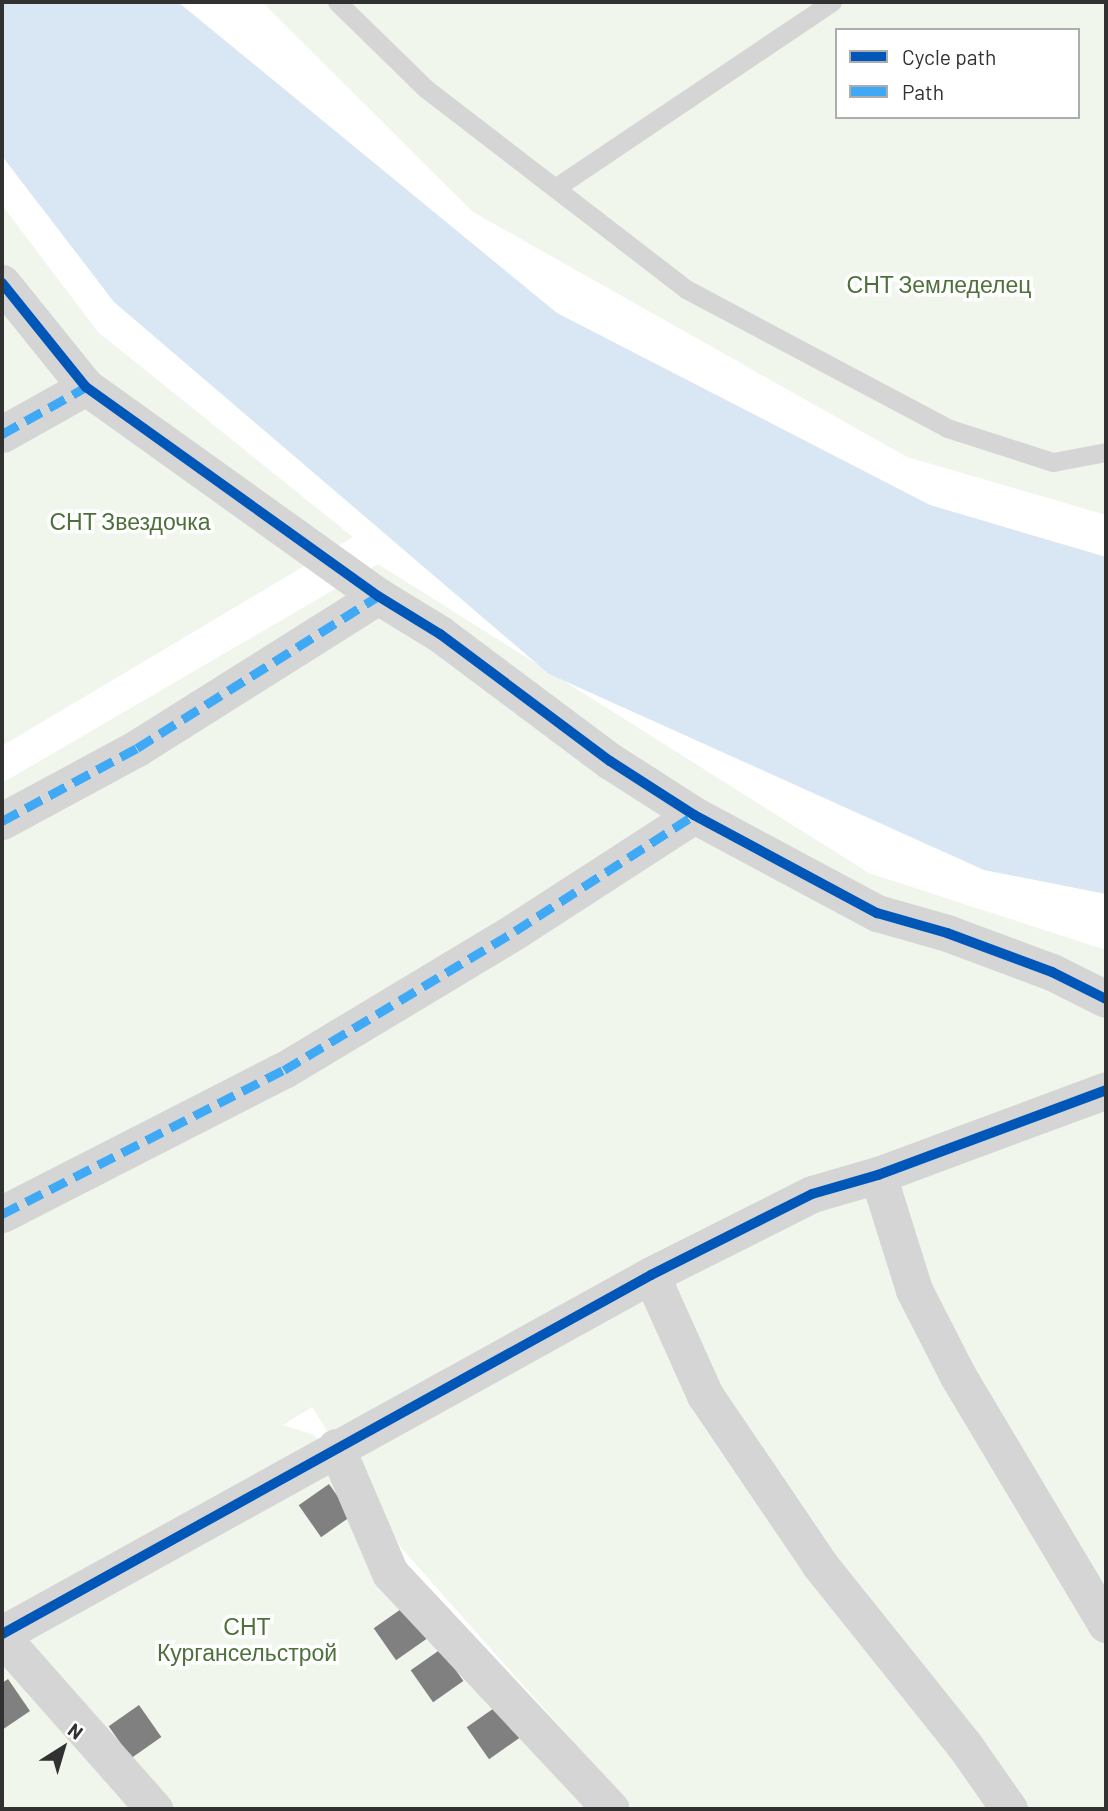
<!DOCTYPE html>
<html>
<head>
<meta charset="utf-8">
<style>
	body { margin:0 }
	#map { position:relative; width:1108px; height:1811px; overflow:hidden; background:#fff; font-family:Barlow,sans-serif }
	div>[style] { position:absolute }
	.green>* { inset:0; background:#f1f6ed }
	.water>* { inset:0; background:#d9e6f4 }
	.building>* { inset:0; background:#808080; transform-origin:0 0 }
	.service>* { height:19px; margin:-9.5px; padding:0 9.5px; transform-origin:9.5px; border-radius:9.5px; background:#d5d5d5 }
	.minor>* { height:37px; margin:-18.5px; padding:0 18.5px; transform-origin:18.5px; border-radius:18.5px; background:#d5d5d5 }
	.quiet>* { height:9px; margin-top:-4.5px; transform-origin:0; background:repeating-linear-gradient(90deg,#3fa9f5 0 18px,transparent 0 27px) }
	.cycleway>* { height:10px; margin:-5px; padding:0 5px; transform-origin:5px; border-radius:5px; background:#0057b8 }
	span { translate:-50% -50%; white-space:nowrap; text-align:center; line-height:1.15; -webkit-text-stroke:7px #fff; paint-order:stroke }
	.park-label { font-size:23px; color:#4e703a }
	.frame { position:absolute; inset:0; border:4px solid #313131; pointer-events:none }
	.legend { position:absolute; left:835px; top:28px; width:245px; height:91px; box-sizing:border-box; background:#fff; border:2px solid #adadad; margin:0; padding:9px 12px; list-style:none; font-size:21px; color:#313131 }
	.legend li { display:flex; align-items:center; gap:14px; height:35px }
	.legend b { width:35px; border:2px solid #adadad }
	.north { position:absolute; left:28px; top:1713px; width:70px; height:70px; -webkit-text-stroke:5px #fff; paint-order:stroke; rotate:37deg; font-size:19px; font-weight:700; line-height:28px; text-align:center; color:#313131 }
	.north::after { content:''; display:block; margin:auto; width:24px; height:32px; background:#313131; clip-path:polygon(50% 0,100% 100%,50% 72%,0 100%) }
</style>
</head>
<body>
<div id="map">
	<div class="green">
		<i style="clip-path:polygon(evenodd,262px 2px,1106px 2px,1106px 515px,907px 457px,473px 212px,262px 2px,837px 30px,1078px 30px,1078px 117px,837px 117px,837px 30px)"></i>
		<i style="clip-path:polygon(2px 205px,98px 332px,353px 537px,2px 746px)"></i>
		<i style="clip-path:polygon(378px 564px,869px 873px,1106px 950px,1106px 1809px,633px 1809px,402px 1549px,312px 1407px,283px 1425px,314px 1435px,412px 1579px,623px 1809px,2px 1809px,2px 783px)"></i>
	</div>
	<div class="water">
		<i style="clip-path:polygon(2px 2px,178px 2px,557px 313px,930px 505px,1106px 557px,1106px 894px,984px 870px,549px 674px,114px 302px,2px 156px)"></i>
	</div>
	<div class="building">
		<i style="left:329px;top:1484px;width:39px;height:37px;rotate:55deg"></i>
		<i style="left:404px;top:1607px;width:39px;height:37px;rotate:55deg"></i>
		<i style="left:441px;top:1649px;width:39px;height:37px;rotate:55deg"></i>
		<i style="clip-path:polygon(8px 1679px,30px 1711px,2px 1730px,2px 1683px)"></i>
		<i style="left:139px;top:1705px;width:39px;height:37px;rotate:55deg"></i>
		<i style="left:497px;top:1706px;width:39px;height:37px;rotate:55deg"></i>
	</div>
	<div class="service">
		<i style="left:337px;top:2px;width:123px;rotate:44.3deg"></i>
		<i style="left:425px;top:88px;width:329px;rotate:37.6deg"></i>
		<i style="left:686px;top:289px;width:296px;rotate:28deg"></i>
		<i style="left:947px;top:428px;width:111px;rotate:17.8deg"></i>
		<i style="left:1053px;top:462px;width:54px;rotate:-10.7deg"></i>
		<i style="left:555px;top:188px;width:334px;rotate:-33.9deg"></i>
	</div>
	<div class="minor">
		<i style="left:2px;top:283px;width:134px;rotate:51.1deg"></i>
		<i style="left:86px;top:387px;width:359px;rotate:35.6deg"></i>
		<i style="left:378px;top:596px;width:73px;rotate:31.5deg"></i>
		<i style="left:440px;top:634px;width:212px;rotate:36.8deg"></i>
		<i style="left:610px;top:761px;width:100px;rotate:32.7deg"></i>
		<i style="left:694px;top:815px;width:208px;rotate:28.2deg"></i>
		<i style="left:877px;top:913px;width:73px;rotate:15.9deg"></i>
		<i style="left:947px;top:933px;width:112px;rotate:20.4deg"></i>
		<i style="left:1052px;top:972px;width:60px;rotate:26.6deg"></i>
		<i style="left:2px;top:434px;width:96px;rotate:-29.2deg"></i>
		<i style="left:2px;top:821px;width:153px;rotate:-28.4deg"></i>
		<i style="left:137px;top:748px;width:285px;rotate:-32.2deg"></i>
		<i style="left:878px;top:1175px;width:121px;rotate:72.6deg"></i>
		<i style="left:914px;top:1290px;width:97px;rotate:62.9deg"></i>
		<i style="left:958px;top:1376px;width:289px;rotate:59.2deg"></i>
		<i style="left:2px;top:1214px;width:317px;rotate:-27.1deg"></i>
		<i style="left:284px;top:1070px;width:270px;rotate:-31deg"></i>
		<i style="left:515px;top:931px;width:213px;rotate:-32.9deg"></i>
		<i style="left:651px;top:1275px;width:132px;rotate:65.8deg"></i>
		<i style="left:705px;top:1395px;width:205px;rotate:55.9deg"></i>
		<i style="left:820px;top:1565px;width:232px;rotate:51.3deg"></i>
		<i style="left:965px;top:1746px;width:77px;rotate:55.1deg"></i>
		<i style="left:336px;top:1447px;width:137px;rotate:66.8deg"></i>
		<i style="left:390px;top:1573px;width:323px;rotate:46.9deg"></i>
		<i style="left:2px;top:1634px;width:742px;rotate:-28.95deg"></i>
		<i style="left:651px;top:1275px;width:180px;rotate:-26.7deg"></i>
		<i style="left:812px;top:1194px;width:69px;rotate:-16.1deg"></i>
		<i style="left:878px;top:1175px;width:243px;rotate:-20.4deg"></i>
		<i style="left:2px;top:1637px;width:230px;rotate:48.5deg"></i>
	</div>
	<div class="quiet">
		<i style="left:2px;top:434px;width:96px;rotate:-29.2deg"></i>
		<i style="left:2px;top:821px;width:153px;rotate:-28.4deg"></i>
		<i style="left:137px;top:748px;width:285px;rotate:-32.2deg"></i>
		<i style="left:2px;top:1214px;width:317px;rotate:-27.1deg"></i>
		<i style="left:284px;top:1070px;width:270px;rotate:-31deg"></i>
		<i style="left:515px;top:931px;width:213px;rotate:-32.9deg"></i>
	</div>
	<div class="cycleway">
		<i style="left:2px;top:283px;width:134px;rotate:51.1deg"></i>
		<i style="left:86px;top:387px;width:359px;rotate:35.6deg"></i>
		<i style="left:378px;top:596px;width:73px;rotate:31.5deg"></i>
		<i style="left:440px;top:634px;width:212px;rotate:36.8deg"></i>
		<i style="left:610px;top:761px;width:100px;rotate:32.7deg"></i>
		<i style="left:694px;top:815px;width:208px;rotate:28.2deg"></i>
		<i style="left:877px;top:913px;width:73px;rotate:15.9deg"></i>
		<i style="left:947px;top:933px;width:112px;rotate:20.4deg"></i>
		<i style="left:1052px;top:972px;width:60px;rotate:26.6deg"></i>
		<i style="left:2px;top:1634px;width:742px;rotate:-28.95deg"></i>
		<i style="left:651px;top:1275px;width:180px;rotate:-26.7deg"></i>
		<i style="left:812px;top:1194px;width:69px;rotate:-16.1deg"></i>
		<i style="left:878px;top:1175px;width:243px;rotate:-20.4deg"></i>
	</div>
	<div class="park-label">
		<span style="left:939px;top:284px">СНТ Земледелец</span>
		<span style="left:130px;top:521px">СНТ Звездочка</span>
		<span style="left:247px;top:1639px">СНТ<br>Кургансельстрой</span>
	</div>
	<div class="frame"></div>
	<ul class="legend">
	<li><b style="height:9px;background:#0057b8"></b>Cycle path</li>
	<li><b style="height:9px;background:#3fa9f5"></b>Path</li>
	</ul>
	<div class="north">N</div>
</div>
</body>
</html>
